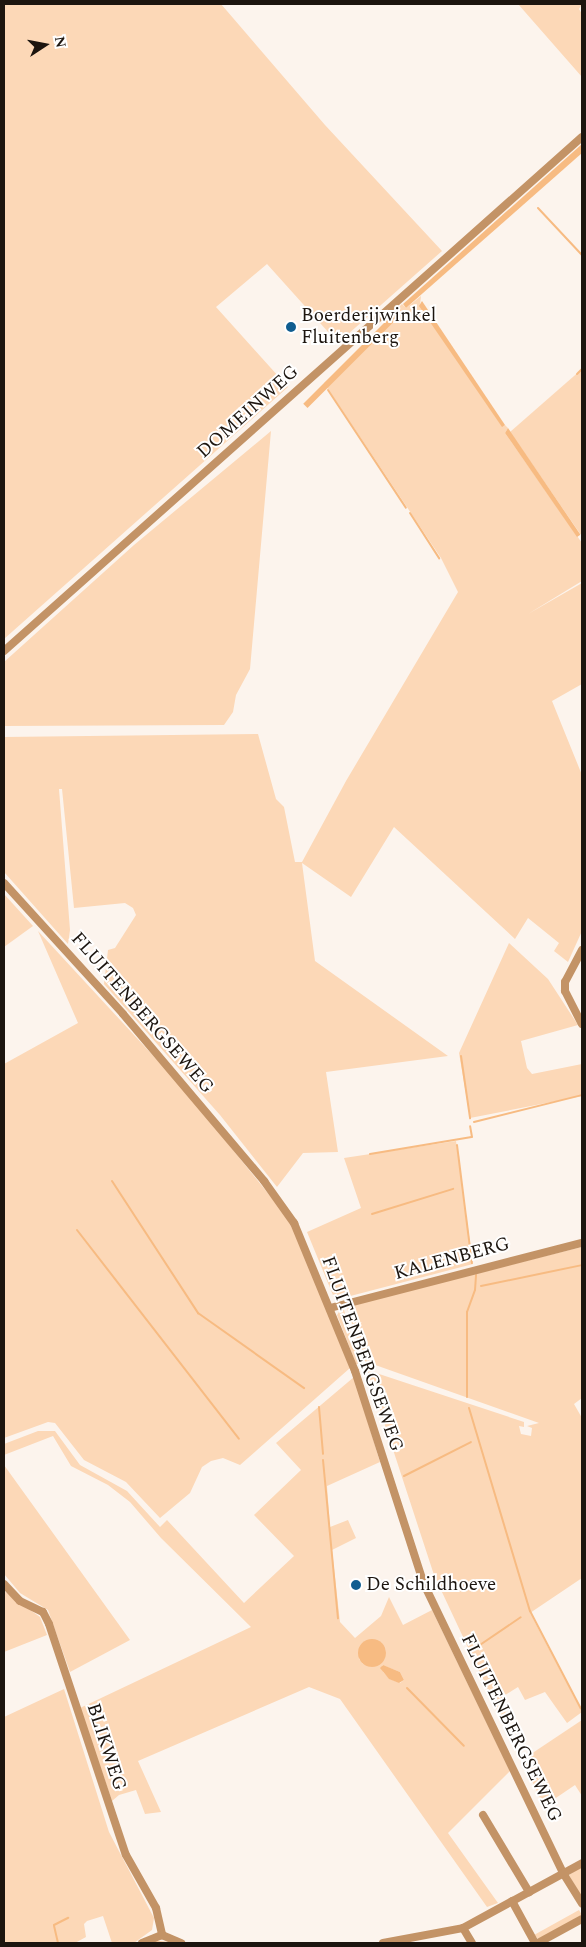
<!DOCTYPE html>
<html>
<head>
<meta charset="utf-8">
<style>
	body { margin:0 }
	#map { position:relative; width:586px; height:1947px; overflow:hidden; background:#fcf4ed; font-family:Spectral,serif }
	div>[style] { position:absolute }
	.green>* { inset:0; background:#fcd8b7 }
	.water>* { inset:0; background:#f7bb82; transform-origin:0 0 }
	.round { border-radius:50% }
	.stream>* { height:2px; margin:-1px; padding:0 1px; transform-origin:1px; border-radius:1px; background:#f7bb82 }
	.minor>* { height:8px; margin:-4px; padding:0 4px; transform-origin:4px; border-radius:4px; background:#c39366 }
	.dots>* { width:14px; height:14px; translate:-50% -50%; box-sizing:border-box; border:2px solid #fff; border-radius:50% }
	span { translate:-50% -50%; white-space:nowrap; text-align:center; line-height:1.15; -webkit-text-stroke:4px #fff; paint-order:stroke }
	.poi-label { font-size:19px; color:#1c150f }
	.left { translate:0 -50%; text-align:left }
	.street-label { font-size:19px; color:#1c150f }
	.frame { position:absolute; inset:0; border:5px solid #1c150f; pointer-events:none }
	.north { position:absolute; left:20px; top:20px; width:50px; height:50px; -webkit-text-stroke:4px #fff; paint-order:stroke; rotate:79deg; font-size:14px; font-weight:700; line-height:20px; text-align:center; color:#1c150f }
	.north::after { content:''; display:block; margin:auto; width:18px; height:22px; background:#1c150f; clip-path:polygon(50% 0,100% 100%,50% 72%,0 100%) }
</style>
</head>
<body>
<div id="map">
	<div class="green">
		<i style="clip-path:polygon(4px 4px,221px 4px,325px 125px,442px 251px,338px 343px,267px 264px,216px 307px,288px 387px,4px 639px)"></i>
		<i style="clip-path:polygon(518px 4px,582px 4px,579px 9px,582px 14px,582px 77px)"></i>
		<i style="clip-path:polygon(421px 296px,420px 306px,502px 426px,505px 425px,508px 428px,505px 433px,582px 543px,582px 581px,528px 614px,582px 583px,582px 684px,552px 701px,582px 775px,582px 931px,568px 962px,554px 951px,559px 943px,528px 918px,515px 939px,394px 827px,351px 897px,302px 863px,315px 961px,448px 1056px,326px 1072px,338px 1152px,303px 1153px,277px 1187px,220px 1115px,104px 984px,108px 950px,115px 948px,136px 915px,133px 908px,125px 903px,74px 908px,62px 789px,59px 789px,70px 930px,68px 944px,4px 872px,4px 737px,258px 734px,276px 799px,284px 807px,295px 862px,302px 862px,346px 781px,458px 592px,441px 558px,324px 383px,401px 313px,398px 308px,402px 304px,406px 308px)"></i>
		<i style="clip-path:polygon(582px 369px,582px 535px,581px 535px,510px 432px)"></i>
		<i style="clip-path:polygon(271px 431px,250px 669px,236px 695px,233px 712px,224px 725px,4px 726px,4px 662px,134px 545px)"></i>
		<i style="clip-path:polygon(4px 894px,33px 926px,4px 947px)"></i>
		<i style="clip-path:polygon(38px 931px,182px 1087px,283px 1212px,295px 1233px,350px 1368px,240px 1465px,223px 1458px,211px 1461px,202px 1467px,190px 1493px,160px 1518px,126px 1482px,84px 1460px,55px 1423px,48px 1422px,4px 1438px,4px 1064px,78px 1023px)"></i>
		<i style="clip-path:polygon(509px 943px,548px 979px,578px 1025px,521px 1041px,527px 1068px,532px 1074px,582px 1064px,582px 1096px,470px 1118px,459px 1053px)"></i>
		<i style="clip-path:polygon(456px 1141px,473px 1264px,335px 1300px,307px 1232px,361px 1208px,344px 1158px)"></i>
		<i style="clip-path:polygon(582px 1247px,582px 1398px,574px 1404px,582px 1418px,582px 1578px,530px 1613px,582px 1712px,567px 1723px,545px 1692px,525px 1700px,518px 1687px,502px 1697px,506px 1714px,501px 1718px,434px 1575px,367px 1370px,524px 1422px,524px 1427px,519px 1426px,521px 1434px,531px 1436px,532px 1428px,527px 1426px,539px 1423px,364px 1361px,347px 1308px,348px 1305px)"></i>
		<i style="clip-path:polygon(342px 1307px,344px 1310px,360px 1364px,356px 1364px,337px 1315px)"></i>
		<i style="clip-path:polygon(evenodd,354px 1377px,380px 1462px,327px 1486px,330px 1527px,348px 1520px,356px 1538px,332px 1550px,340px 1622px,355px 1638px,381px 1616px,389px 1597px,403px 1625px,432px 1610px,510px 1771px,448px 1833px,498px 1903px,487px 1907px,340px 1699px,309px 1687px,138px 1761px,161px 1812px,145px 1814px,136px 1790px,119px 1795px,112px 1801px,80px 1708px,251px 1627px,161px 1538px,130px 1502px,108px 1485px,71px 1466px,53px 1436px,4px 1455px,4px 1444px,38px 1431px,55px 1431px,80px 1465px,127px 1491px,160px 1527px,167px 1520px,244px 1603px,294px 1556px,254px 1515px,301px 1470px,276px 1443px,354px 1377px,365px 1641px,385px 1647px,386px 1650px,385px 1658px,372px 1667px,363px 1664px,359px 1659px,360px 1649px,365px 1641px,354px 1377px,382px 1665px,400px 1672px,404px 1680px,400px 1683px,390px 1679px,383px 1672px,382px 1665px)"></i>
		<i style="clip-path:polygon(4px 1465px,130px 1640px,70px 1672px,48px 1610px,20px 1593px,4px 1574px)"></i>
		<i style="clip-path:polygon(4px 1591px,40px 1617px,47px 1635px,4px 1652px)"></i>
		<i style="clip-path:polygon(64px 1689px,109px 1832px,154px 1918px,152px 1930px,134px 1943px,112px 1943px,103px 1916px,87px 1921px,84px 1924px,86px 1937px,75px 1943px,4px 1943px,4px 1717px)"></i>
		<i style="clip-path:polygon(582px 1720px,582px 1796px,575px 1785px,544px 1806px,522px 1760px)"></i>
		<i style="clip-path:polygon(582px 1866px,582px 1898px,569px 1875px)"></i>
		<i style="clip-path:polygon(579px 1910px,582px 1915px,563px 1926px,538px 1939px,534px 1935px)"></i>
	</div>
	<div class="water">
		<i style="clip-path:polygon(582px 144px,582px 153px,406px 308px,403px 304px)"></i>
		<i style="clip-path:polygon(422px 301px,505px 425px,502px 427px,419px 306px)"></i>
		<i style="left:398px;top:309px;width:6px;height:134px;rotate:45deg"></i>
		<i style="clip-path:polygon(508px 428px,580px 534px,580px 535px,577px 537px,505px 433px)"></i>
		<i class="round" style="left:358px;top:1639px;width:28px;height:28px"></i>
		<i style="clip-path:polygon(383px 1665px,400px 1672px,404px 1680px,399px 1683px,389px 1679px,380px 1668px)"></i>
	</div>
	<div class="stream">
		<i style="left:538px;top:208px;width:64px;rotate:46.9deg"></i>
		<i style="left:577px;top:374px;width:7px;rotate:-45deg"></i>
		<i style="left:328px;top:390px;width:141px;rotate:56.5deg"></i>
		<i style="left:410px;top:513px;width:54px;rotate:57.2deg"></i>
		<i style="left:461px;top:1056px;width:63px;rotate:81.7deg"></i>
		<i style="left:474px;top:1122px;width:111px;rotate:-14deg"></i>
		<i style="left:457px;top:1145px;width:119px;rotate:82.8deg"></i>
		<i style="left:370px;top:1154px;width:103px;rotate:-9.5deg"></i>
		<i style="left:472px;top:1137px;width:11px;rotate:-100deg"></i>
		<i style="left:112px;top:1181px;width:158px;rotate:56.9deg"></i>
		<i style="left:198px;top:1313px;width:130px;rotate:35.3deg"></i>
		<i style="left:372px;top:1214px;width:85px;rotate:-17.2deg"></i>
		<i style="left:77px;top:1230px;width:264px;rotate:52.2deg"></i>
		<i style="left:481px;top:1286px;width:103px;rotate:-11.7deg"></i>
		<i style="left:467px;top:1397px;width:85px;rotate:-90deg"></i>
		<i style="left:467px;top:1312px;width:23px;rotate:-70deg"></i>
		<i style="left:475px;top:1290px;width:15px;rotate:-86deg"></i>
		<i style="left:319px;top:1407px;width:47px;rotate:85.1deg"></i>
		<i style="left:469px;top:1408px;width:212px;rotate:73.3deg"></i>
		<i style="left:530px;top:1611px;width:110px;rotate:62.5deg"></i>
		<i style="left:323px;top:1460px;width:159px;rotate:84.6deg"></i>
		<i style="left:404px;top:1476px;width:75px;rotate:-26.9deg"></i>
		<i style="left:471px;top:1651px;width:60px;rotate:-34.2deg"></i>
		<i style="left:407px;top:1688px;width:81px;rotate:45.5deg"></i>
		<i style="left:154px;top:1942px;width:17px;rotate:3deg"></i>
		<i style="left:58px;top:1943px;width:18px;rotate:-103deg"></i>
		<i style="left:54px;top:1925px;width:16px;rotate:-27deg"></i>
	</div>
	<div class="minor">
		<i style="left:4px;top:651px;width:773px;rotate:-41.65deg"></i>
		<i style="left:4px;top:883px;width:177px;rotate:47.7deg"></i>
		<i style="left:123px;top:1014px;width:219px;rotate:49.8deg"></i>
		<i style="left:264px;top:1181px;width:52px;rotate:54.5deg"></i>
		<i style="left:294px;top:1223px;width:160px;rotate:67.6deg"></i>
		<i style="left:355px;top:1371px;width:222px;rotate:72.1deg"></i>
		<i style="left:423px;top:1582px;width:323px;rotate:64.3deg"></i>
		<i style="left:563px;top:1873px;width:36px;rotate:58deg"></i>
		<i style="left:582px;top:950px;width:36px;rotate:118deg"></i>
		<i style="left:565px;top:982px;width:9px;rotate:90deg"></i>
		<i style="left:565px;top:991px;width:37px;rotate:63deg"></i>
		<i style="left:330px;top:1308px;width:260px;rotate:-14.5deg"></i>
		<i style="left:4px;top:1584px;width:23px;rotate:47deg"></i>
		<i style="left:20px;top:1601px;width:25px;rotate:26deg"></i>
		<i style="left:43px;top:1612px;width:13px;rotate:63deg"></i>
		<i style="left:49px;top:1624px;width:243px;rotate:71.6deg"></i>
		<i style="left:126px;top:1855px;width:61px;rotate:60.5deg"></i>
		<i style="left:156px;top:1908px;width:28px;rotate:77deg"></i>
		<i style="left:483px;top:1815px;width:90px;rotate:59.1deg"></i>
		<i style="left:512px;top:1901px;width:48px;rotate:61.3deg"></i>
		<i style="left:463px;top:1928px;width:17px;rotate:59deg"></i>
		<i style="left:142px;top:1943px;width:22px;rotate:-22deg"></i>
		<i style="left:162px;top:1935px;width:21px;rotate:23deg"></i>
		<i style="left:383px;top:1943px;width:81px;rotate:-10.6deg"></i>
		<i style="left:463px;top:1928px;width:136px;rotate:-28.6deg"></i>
		<i style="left:538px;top:1943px;width:50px;rotate:-28.6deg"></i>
	</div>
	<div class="dots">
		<i style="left:291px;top:327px;background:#105d90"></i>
		<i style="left:356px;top:1585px;background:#105d90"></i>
	</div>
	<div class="poi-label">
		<span class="left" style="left:301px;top:327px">Boerderijwinkel<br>Fluitenberg</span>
		<span class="left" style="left:366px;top:1585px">De Schildhoeve</span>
	</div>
	<div class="street-label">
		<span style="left:248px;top:412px;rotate:-42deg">DOMEINWEG</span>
		<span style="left:142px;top:1013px;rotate:49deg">FLUITENBERGSEWEG</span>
		<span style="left:452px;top:1259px;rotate:-15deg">KALENBERG</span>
		<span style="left:362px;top:1354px;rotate:70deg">FLUITENBERGSEWEG</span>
		<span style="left:511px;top:1728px;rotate:64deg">FLUITENBERGSEWEG</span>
		<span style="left:106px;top:1747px;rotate:72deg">BLIKWEG</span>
	</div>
	<div class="frame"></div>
	<div class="north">N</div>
</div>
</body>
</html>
